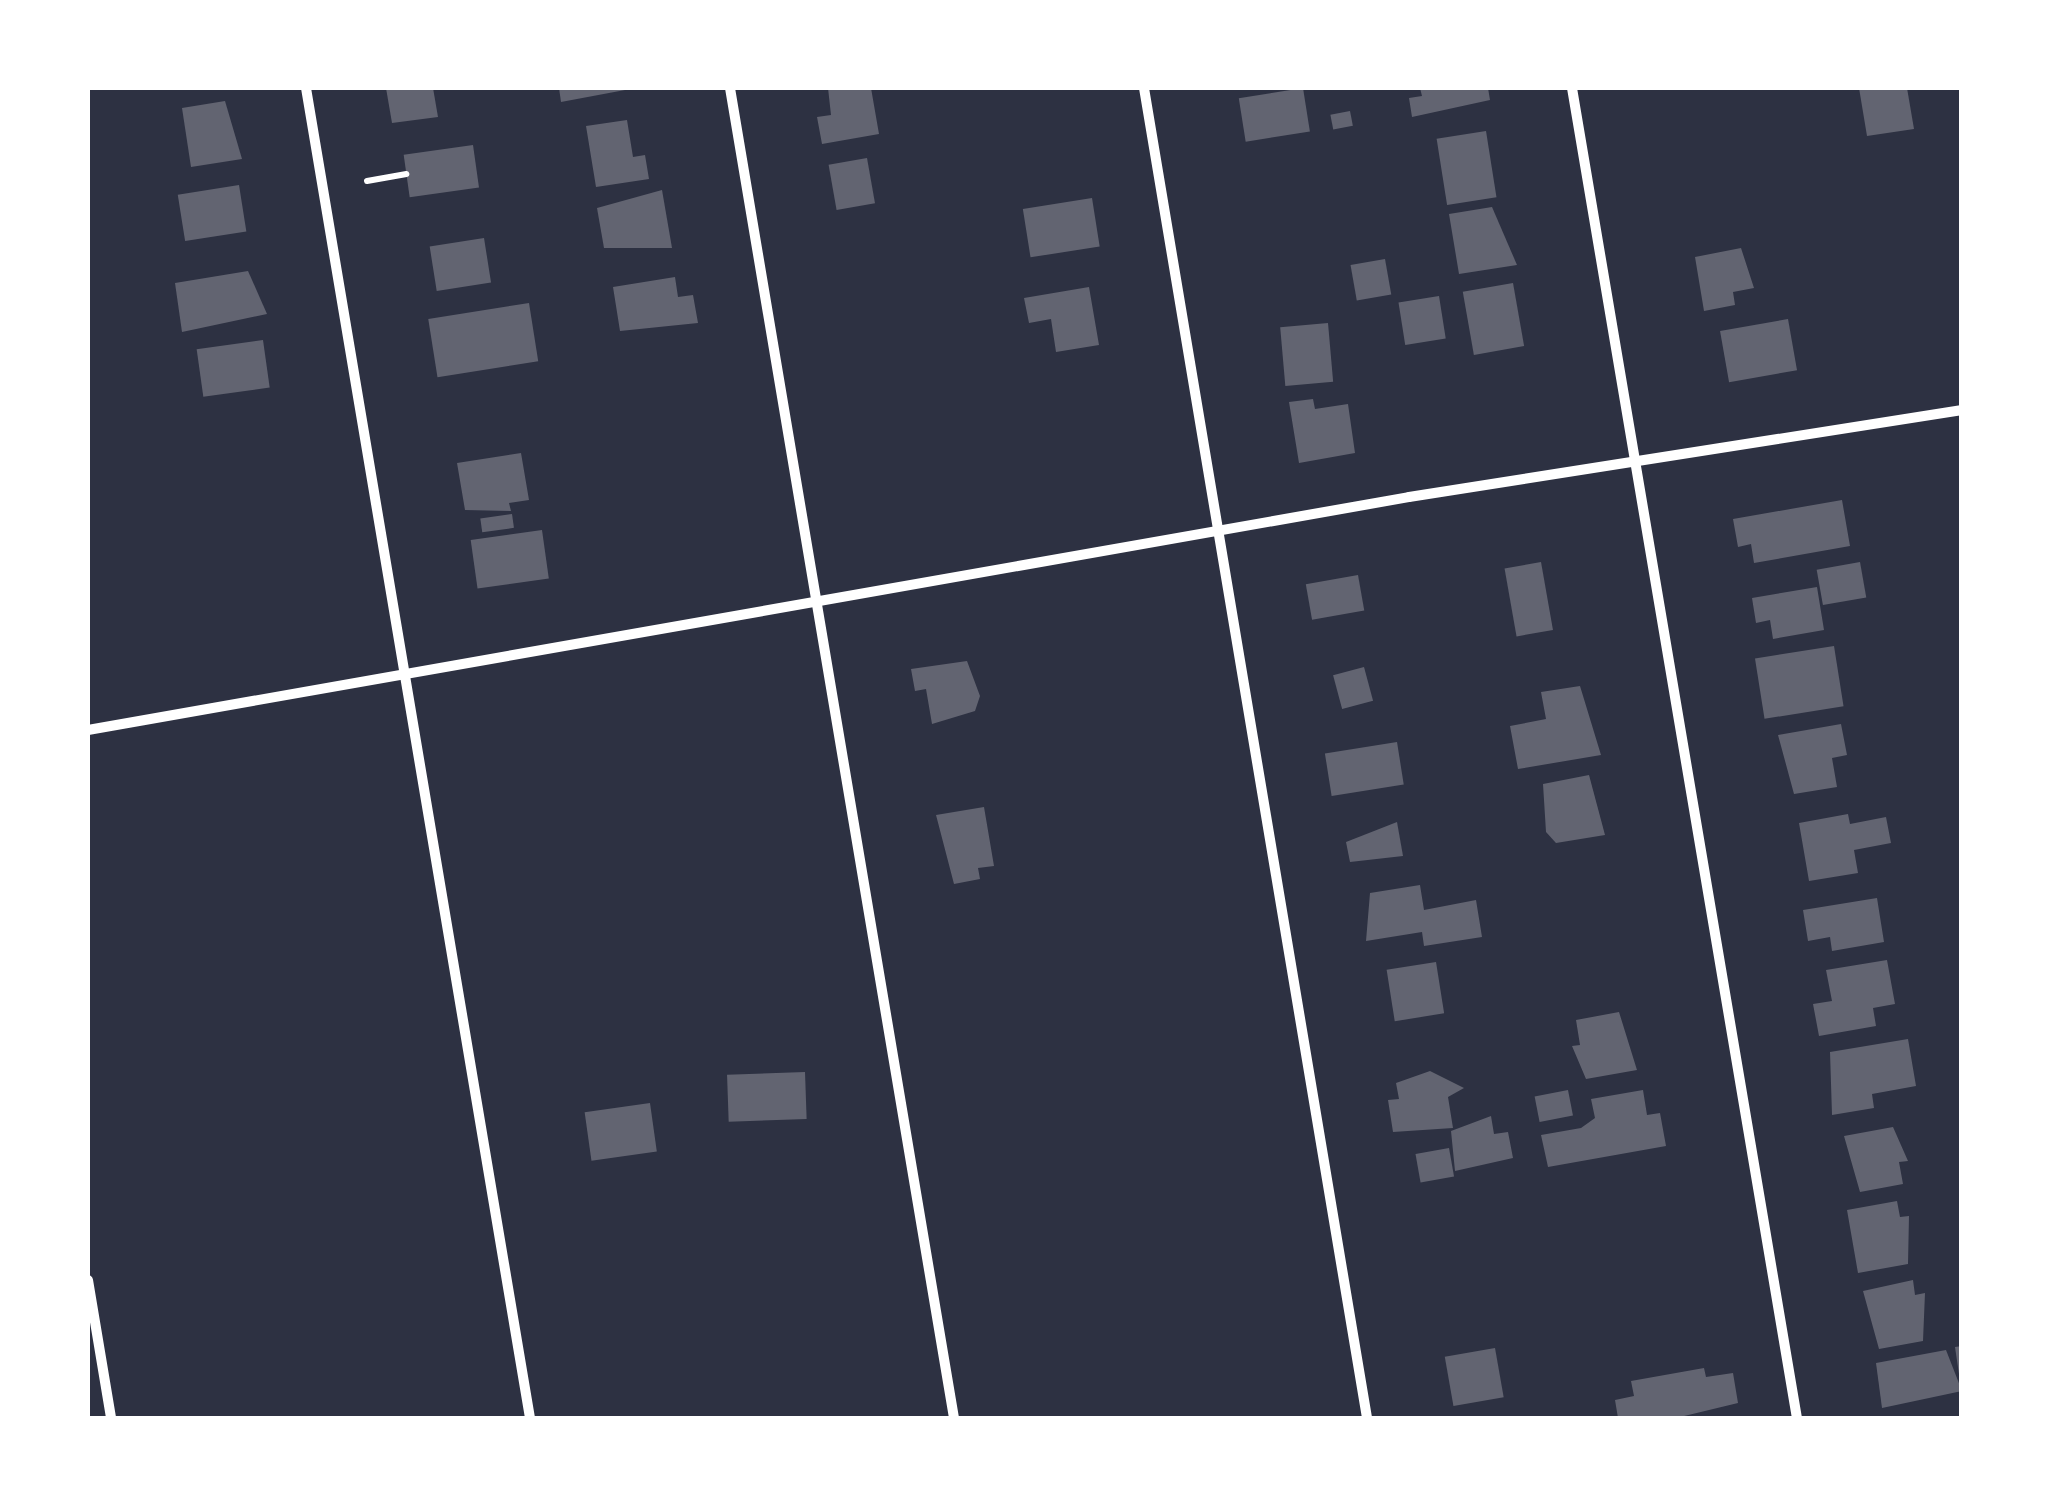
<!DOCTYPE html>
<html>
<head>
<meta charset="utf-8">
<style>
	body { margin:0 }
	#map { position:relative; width:2049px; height:1506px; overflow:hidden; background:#2d3142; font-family:"Nunito Sans",sans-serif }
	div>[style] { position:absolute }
	.building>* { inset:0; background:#626471; transform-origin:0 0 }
	.path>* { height:6px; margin:-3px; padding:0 3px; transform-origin:3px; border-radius:3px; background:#fff }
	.minor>* { height:10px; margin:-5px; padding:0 5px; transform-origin:5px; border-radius:5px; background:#fff }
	span { translate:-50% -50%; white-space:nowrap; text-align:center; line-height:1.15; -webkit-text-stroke:10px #fff; paint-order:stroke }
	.frame { position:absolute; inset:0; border:90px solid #fff; pointer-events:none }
</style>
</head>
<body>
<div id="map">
	<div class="building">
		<i style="clip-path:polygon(386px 88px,433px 88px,438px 117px,392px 123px)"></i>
		<i style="clip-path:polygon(559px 88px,625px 88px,625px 90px,561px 102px)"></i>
		<i style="clip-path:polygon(828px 88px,871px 88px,879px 134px,822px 144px,817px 117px,831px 115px)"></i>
		<i style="left:1303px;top:88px;width:44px;height:65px;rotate:81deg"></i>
		<i style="clip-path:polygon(1420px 88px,1488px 88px,1490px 100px,1412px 117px,1409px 98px,1422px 96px)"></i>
		<i style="clip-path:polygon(1859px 88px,1907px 88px,1914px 129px,1867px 136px)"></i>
		<i style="clip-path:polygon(225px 101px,242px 159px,191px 167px,182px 108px)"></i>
		<i style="left:1350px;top:111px;width:15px;height:20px;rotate:79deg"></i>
		<i style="clip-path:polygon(627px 120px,633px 157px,645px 155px,649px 179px,596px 187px,586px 126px)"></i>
		<i style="left:1486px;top:131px;width:67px;height:50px;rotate:81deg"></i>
		<i style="left:473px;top:145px;width:43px;height:70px;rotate:82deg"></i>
		<i style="left:867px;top:158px;width:46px;height:39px;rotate:80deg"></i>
		<i style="left:239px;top:185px;width:47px;height:62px;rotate:81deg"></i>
		<i style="clip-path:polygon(662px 190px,672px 248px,604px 248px,597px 208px)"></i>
		<i style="left:1092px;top:198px;width:49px;height:70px;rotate:81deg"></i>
		<i style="clip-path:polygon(1492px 207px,1517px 265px,1459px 274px,1449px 214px)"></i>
		<i style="left:484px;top:238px;width:45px;height:55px;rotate:81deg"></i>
		<i style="clip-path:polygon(1741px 248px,1754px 288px,1733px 292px,1735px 305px,1704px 311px,1695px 257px)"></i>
		<i style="left:1385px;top:259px;width:36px;height:35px;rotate:80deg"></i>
		<i style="clip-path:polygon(248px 271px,267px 314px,182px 332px,175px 283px)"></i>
		<i style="clip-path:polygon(675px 277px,678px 297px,693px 295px,698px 323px,620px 331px,613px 287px)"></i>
		<i style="left:1513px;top:283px;width:64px;height:51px;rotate:80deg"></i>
		<i style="clip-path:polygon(1089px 287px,1099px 345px,1056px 352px,1051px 319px,1029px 323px,1024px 298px)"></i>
		<i style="left:1439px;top:296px;width:43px;height:41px;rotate:81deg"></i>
		<i style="left:529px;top:303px;width:59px;height:102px;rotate:81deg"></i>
		<i style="left:1788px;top:319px;width:52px;height:69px;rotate:80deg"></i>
		<i style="left:1328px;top:323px;width:59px;height:48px;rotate:85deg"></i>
		<i style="left:263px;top:340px;width:48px;height:67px;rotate:82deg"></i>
		<i style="clip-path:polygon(1313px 399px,1315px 409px,1348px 404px,1355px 453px,1299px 463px,1289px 402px)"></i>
		<i style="clip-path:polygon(521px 453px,529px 500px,509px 503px,511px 511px,465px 510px,457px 463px)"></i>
		<i style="clip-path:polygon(1842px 500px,1850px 546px,1754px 563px,1751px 544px,1738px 547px,1733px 519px)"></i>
		<i style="left:512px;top:514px;width:14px;height:32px;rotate:82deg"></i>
		<i style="left:542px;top:530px;width:49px;height:72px;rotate:82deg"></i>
		<i style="left:1541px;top:562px;width:69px;height:37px;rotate:80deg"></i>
		<i style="left:1860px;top:562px;width:36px;height:44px;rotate:80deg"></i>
		<i style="left:1358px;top:575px;width:36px;height:53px;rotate:80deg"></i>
		<i style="clip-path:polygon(1817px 587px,1824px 630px,1773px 639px,1770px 620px,1756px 623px,1752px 598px)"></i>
		<i style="left:1834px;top:646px;width:61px;height:80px;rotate:81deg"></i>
		<i style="clip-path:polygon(967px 661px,980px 696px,975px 711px,932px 724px,926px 689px,915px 691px,911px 669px)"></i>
		<i style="left:1364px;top:667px;width:35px;height:32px;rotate:75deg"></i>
		<i style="clip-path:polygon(1580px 686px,1601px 755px,1518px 769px,1510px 726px,1546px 719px,1541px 692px)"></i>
		<i style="clip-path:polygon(1841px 724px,1847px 755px,1832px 758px,1837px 787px,1794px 794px,1778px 735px)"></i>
		<i style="left:1397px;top:742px;width:43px;height:73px;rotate:81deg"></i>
		<i style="clip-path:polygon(1589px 775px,1605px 835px,1556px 843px,1546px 832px,1543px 784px)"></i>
		<i style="clip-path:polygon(984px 807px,994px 866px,978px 868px,980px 879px,954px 884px,936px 815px)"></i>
		<i style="clip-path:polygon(1848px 814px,1850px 824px,1886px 817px,1891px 843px,1854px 850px,1858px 873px,1809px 881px,1799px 823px)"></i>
		<i style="clip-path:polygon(1397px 822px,1403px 856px,1350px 862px,1346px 842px)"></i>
		<i style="clip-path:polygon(1420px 885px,1424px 910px,1476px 900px,1482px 937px,1424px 946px,1422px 932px,1366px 941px,1370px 893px)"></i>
		<i style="clip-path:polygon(1877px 898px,1884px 942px,1832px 951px,1830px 937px,1808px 941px,1803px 910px)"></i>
		<i style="clip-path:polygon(1887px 960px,1895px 1004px,1873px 1008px,1876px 1026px,1819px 1036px,1813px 1004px,1832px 1001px,1826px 970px)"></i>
		<i style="left:1436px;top:962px;width:52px;height:50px;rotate:81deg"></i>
		<i style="clip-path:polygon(1619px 1012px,1637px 1070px,1586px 1079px,1572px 1046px,1580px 1045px,1576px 1020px)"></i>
		<i style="clip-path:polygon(1908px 1039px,1916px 1086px,1872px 1094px,1874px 1108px,1832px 1115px,1830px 1052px)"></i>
		<i style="clip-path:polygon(1430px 1071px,1464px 1088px,1448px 1097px,1453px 1128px,1393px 1132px,1388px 1100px,1399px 1099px,1396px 1083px)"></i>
		<i style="left:805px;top:1072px;width:47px;height:78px;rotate:88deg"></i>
		<i style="left:1568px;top:1090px;width:26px;height:34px;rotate:79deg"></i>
		<i style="clip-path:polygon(1643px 1090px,1647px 1115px,1660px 1113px,1666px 1146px,1548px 1167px,1541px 1135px,1581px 1128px,1595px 1118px,1591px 1099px)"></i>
		<i style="left:650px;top:1103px;width:49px;height:66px;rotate:82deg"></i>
		<i style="clip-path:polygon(1491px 1116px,1494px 1134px,1508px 1132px,1513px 1158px,1455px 1171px,1451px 1131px)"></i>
		<i style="clip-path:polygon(1893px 1127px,1908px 1161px,1899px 1162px,1903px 1184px,1860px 1192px,1844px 1136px)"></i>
		<i style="left:1449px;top:1148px;width:29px;height:34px;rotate:80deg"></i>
		<i style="clip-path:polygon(1897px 1201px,1900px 1217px,1909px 1216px,1908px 1264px,1858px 1273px,1847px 1210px)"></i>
		<i style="clip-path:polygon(1913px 1280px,1915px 1295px,1925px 1293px,1923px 1341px,1879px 1349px,1863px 1291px)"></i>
		<i style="clip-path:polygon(1962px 1346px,1962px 1374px,1959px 1374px,1955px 1347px)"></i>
		<i style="left:1495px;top:1348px;width:50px;height:51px;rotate:80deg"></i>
		<i style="clip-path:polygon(1946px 1350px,1962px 1391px,1882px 1408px,1876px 1363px)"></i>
		<i style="clip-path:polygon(1704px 1368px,1706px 1377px,1733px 1373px,1738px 1403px,1676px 1418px,1618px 1418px,1615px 1400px,1634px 1396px,1631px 1381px)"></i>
	</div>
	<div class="path">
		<i style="left:367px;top:181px;width:40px;rotate:-10deg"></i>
	</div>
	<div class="minor">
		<i style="left:306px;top:88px;width:1349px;rotate:80.44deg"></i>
		<i style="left:730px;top:88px;width:1349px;rotate:80.44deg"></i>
		<i style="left:1144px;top:88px;width:1349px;rotate:80.48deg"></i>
		<i style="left:1572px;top:88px;width:1349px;rotate:80.4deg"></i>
		<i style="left:88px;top:730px;width:1341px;rotate:-10deg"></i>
		<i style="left:1409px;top:497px;width:560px;rotate:-8.94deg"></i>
		<i style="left:88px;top:1280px;width:140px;rotate:80.5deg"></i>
	</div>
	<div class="frame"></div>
</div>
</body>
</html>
